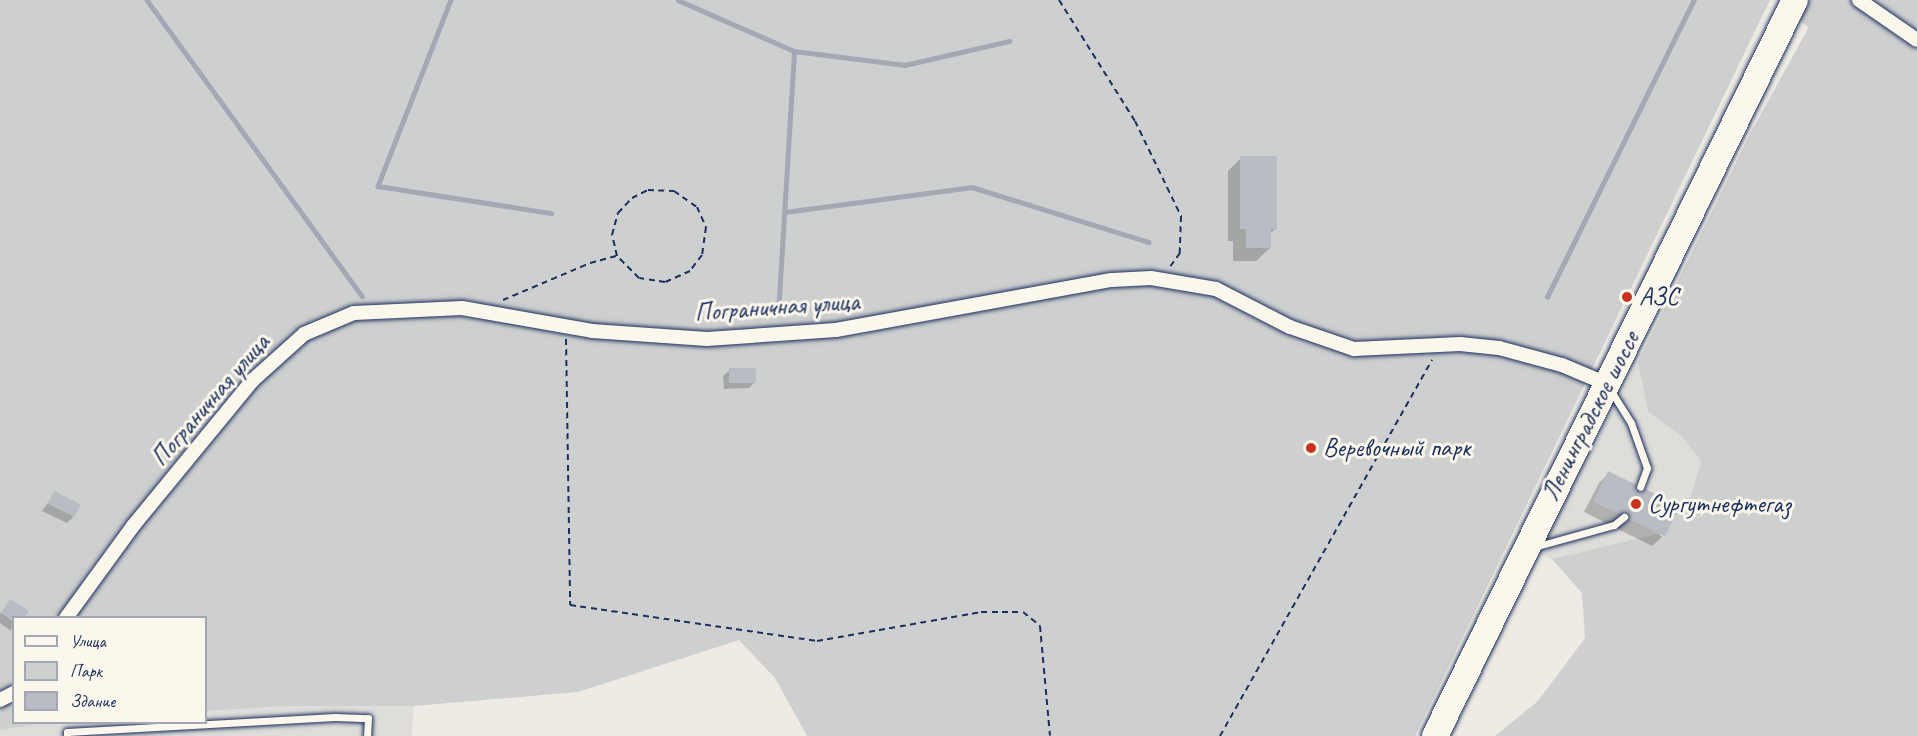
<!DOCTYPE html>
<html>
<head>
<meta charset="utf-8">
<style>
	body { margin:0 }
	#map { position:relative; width:1917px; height:736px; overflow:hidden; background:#eeebe4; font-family:Caveat,sans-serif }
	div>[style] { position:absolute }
	.built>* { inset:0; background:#deddda }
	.green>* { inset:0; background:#cecfcf }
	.shadow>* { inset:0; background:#0003 }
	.stream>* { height:4.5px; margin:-2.25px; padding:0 2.25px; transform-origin:2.25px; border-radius:2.25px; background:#a3a8b4 }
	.building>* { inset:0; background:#b9bcc3; transform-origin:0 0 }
	.path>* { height:2px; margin-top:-1px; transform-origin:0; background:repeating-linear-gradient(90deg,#1b2f5e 0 6px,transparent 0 10.5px) }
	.roads { filter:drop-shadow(0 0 2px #1b2f5e) drop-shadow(0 0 2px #1b2f5e) }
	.lane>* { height:7px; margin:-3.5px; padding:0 3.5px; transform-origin:3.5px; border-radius:3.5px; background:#fbf7ec }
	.street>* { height:14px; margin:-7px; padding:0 7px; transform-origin:7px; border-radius:7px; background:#fbf7ec }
	.highway>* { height:26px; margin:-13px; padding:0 13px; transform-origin:13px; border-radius:13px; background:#fbf7ec }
	.dots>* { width:16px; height:16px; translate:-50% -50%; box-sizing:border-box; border:3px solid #fbf7ec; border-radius:50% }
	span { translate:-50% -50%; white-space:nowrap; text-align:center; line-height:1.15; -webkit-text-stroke:6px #fbf7ec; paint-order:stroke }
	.poi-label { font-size:26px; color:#1b2f5e }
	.left { translate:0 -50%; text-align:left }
	.street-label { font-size:26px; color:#1b2f5e }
	.legend { position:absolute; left:12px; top:616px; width:195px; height:108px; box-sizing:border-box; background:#fbf7ec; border:2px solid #a1a7b3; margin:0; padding:8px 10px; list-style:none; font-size:18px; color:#1b2f5e }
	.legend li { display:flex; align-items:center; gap:12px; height:30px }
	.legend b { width:30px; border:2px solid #a1a7b3 }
</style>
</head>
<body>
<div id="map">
	<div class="built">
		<i style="clip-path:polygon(1638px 362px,1648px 412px,1681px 436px,1701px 461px,1691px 497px,1680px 506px,1663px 538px,1655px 534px,1552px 559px,1537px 553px)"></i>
		<i style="clip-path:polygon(288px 706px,414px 706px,412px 736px,0 736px,0 730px,25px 724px,206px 722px,206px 711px)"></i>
	</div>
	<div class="green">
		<i style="clip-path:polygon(0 0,1770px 0,1415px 736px,807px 736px,775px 678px,739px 640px,578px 692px,414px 706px,288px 706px,206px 711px,206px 618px,14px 618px,14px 722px,44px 723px,0 730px)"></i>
		<i style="clip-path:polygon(1810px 0,1917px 0,1917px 736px,1495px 736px,1538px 701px,1585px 638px,1582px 593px,1552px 559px,1656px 534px,1663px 537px,1680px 506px,1691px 496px,1701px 461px,1681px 436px,1648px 412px,1638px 362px,1751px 132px,1809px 27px,1800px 21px)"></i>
	</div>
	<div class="shadow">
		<i style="clip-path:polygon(1241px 158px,1276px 228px,1270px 234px,1270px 248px,1256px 261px,1233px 261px,1233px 241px,1228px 241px,1228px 171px)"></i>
		<i style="clip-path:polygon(730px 370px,755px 382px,749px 388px,724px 389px,723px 376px)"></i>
		<i style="clip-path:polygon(1609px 473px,1662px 537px,1652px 546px,1584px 512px,1599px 483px)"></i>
		<i style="clip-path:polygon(55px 493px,73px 517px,67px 523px,42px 511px)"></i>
		<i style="clip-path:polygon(11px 601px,14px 618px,11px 631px,0 623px,0 614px)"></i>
	</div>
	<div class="stream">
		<i style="left:147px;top:0;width:366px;rotate:54deg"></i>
		<i style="left:451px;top:0;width:200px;rotate:111.4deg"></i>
		<i style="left:378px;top:186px;width:175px;rotate:8.9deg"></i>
		<i style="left:678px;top:0;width:127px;rotate:23.7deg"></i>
		<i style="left:794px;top:51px;width:112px;rotate:7.2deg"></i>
		<i style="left:905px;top:65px;width:107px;rotate:-13deg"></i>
		<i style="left:785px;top:212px;width:189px;rotate:-7.6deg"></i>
		<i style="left:972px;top:187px;width:185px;rotate:17.3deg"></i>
		<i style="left:1547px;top:297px;width:331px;rotate:-63.7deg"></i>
		<i style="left:778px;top:314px;width:263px;rotate:-86.5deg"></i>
	</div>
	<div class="building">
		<i style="clip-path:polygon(1240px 156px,1277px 156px,1277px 229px,1271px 229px,1271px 248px,1246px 248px,1246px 229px,1240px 229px)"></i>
		<i style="left:729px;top:368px;width:27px;height:15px"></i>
		<i style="left:1608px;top:471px;width:80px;height:34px;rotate:26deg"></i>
		<i style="left:54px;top:491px;width:30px;height:14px;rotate:27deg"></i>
		<i style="clip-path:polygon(10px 599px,29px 611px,24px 618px,14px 618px,14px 622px,1px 613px)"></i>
	</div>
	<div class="path">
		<i style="left:1059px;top:0;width:143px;rotate:57.9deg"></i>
		<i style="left:1135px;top:121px;width:106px;rotate:64.2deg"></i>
		<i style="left:1181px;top:216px;width:37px;rotate:92deg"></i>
		<i style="left:1180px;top:253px;width:17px;rotate:126deg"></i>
		<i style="left:503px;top:300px;width:95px;rotate:-23deg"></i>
		<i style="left:590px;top:263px;width:28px;rotate:-15deg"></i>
		<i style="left:617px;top:256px;width:22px;rotate:-103deg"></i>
		<i style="left:612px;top:235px;width:23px;rotate:-75deg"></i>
		<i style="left:618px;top:213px;width:21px;rotate:-47deg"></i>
		<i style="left:632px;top:198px;width:18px;rotate:-27deg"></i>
		<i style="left:648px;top:190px;width:26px;rotate:2deg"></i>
		<i style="left:674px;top:191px;width:28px;rotate:35deg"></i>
		<i style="left:697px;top:207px;width:22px;rotate:66deg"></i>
		<i style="left:706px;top:227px;width:28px;rotate:98deg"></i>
		<i style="left:702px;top:255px;width:20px;rotate:127deg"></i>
		<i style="left:690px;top:271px;width:27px;rotate:156deg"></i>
		<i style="left:665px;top:282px;width:26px;rotate:-171deg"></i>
		<i style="left:639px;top:278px;width:31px;rotate:-135deg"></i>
		<i style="left:566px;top:339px;width:266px;rotate:89.1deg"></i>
		<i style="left:570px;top:605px;width:250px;rotate:8.3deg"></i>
		<i style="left:817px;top:641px;width:167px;rotate:-10deg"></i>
		<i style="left:981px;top:612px;width:42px"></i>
		<i style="left:1023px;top:612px;width:22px;rotate:39deg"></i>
		<i style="left:1040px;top:626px;width:110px;rotate:84.8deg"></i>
		<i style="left:1220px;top:736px;width:432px;rotate:-60.6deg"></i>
	</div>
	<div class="roads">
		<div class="lane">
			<i style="left:1611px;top:391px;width:38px;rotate:58deg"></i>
			<i style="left:1631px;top:423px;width:48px;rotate:70.4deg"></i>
			<i style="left:1647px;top:468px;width:20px;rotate:110deg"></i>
			<i style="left:1534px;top:547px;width:83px;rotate:-15.4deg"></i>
			<i style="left:1614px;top:525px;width:13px;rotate:-39deg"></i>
			<i style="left:67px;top:736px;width:4px;rotate:-90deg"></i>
			<i style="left:67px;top:732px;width:268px;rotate:-3.2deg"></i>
			<i style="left:335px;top:717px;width:33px;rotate:2deg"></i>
			<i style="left:368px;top:718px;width:18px;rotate:93deg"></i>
		</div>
		<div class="street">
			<i style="left:1859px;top:0;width:70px;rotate:34.6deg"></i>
			<i style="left:66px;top:618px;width:114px;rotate:-53.9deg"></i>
			<i style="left:133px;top:526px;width:189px;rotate:-50.6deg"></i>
			<i style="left:253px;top:380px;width:69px;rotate:-42deg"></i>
			<i style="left:304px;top:334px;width:54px;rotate:-22.8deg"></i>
			<i style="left:354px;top:313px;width:108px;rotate:-2.7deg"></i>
			<i style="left:462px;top:308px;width:132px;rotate:10deg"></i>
			<i style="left:592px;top:331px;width:115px;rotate:4deg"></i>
			<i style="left:707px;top:339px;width:129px;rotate:-4deg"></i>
			<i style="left:836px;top:330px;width:280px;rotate:-10.3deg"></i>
			<i style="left:1112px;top:280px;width:39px;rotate:-3deg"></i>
			<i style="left:1151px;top:278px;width:66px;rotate:9.6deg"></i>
			<i style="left:1216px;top:289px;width:83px;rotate:27.2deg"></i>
			<i style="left:1290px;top:327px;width:68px;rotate:19deg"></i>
			<i style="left:1354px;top:349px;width:106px;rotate:-2.7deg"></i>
			<i style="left:1460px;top:344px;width:39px;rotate:6deg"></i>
			<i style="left:1499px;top:348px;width:65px;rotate:15.1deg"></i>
			<i style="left:1562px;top:365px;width:49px;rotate:22.9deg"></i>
			<i style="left:0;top:700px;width:16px;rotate:-27deg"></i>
		</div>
		<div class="highway">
			<i style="left:1435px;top:736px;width:819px;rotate:-63.94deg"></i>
		</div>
	</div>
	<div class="dots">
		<i style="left:1627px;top:297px;background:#c8321e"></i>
		<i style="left:1311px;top:448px;background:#c8321e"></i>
		<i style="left:1636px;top:504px;background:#c8321e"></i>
	</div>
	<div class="poi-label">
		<span class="left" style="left:1639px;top:297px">АЗС</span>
		<span class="left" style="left:1323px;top:448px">Веревочный парк</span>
		<span class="left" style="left:1648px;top:504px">Сургутнефтегаз</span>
	</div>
	<div class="street-label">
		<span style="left:777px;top:307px;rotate:-4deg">Пограничная улица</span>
		<span style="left:210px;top:400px;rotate:-49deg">Пограничная улица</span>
		<span style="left:1590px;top:416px;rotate:-63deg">Ленинградское шоссе</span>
	</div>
	<ul class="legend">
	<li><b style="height:8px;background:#fbf7ec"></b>Улица</li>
	<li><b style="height:16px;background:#cecfcf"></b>Парк</li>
	<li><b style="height:16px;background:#b9bcc3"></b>Здание</li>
	</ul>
</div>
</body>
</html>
